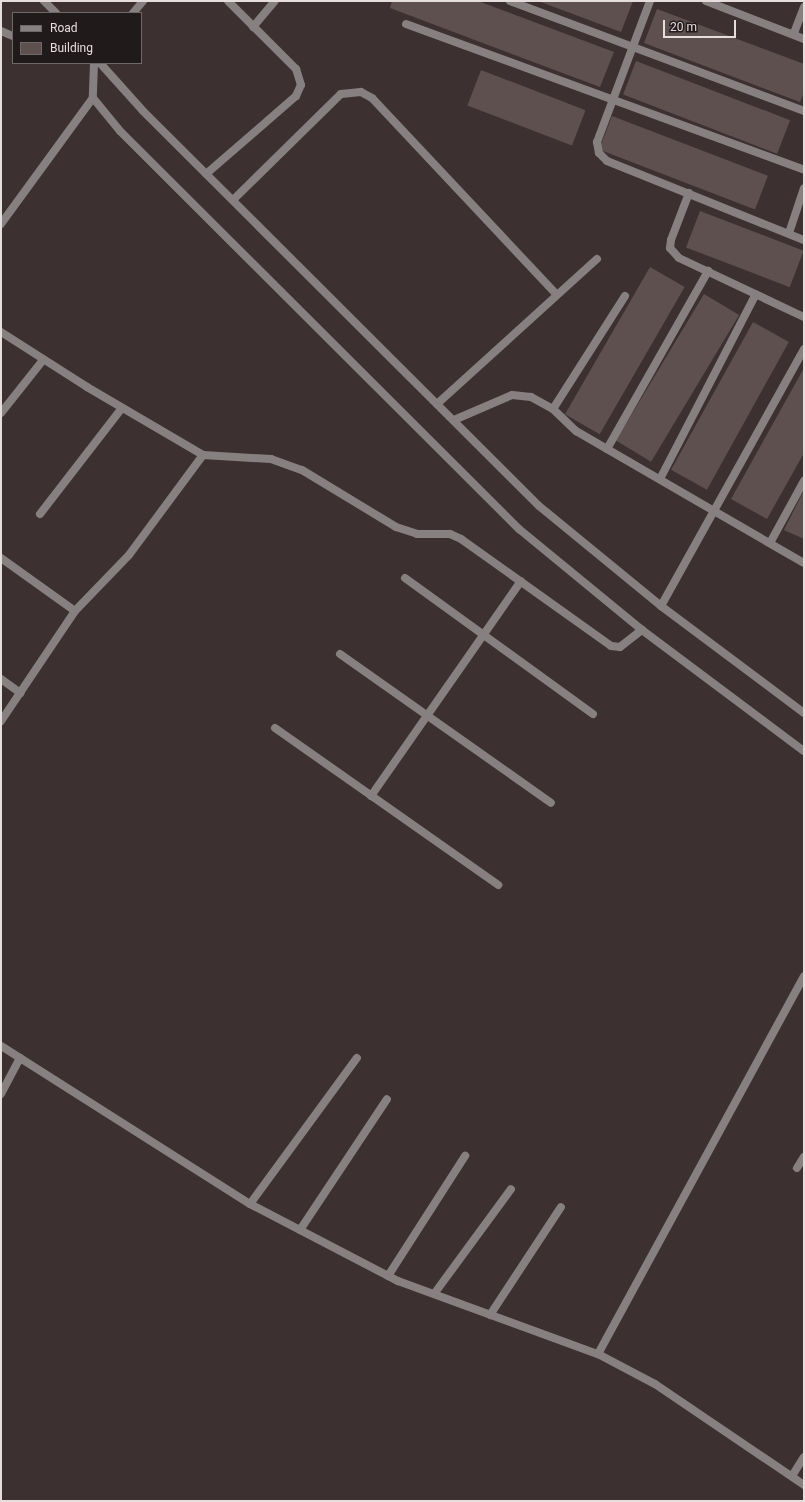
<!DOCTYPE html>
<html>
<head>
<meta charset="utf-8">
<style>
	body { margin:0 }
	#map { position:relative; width:805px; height:1502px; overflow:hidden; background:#3d3030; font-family:Roboto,sans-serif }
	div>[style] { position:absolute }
	.building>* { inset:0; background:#5f5050; transform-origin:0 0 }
	.service>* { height:8px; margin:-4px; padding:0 4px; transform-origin:4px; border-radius:4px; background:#878080 }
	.minor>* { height:8px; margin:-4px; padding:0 4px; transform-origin:4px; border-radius:4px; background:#878080 }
	.tertiary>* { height:8px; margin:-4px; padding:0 4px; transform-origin:4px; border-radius:4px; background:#878080 }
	span { translate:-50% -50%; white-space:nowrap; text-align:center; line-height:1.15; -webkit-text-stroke:4px #201a1a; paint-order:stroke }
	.frame { position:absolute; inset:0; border:2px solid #e6dddd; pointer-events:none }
	.legend { position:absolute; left:12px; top:12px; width:130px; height:52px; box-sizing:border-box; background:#201a1a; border:1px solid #6f6868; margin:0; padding:5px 7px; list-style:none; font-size:12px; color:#e6dddd }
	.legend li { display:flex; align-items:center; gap:8px; height:20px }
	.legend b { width:20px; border:1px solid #6f6868 }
	.scale { position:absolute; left:663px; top:20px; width:73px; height:18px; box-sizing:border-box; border:2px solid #e6dddd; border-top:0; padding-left:5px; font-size:12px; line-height:14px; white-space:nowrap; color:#e6dddd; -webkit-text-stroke:3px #201a1a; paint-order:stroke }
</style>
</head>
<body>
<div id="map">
	<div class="building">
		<i style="clip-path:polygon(392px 1px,478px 1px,614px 52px,600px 87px,390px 8px)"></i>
		<i style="clip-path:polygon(538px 1px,633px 1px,621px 32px)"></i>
		<i style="clip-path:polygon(657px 9px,804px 64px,804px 92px,800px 102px,644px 43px)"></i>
		<i style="left:636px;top:61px;width:165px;height:36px;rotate:21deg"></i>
		<i style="left:481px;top:70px;width:112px;height:38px;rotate:21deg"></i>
		<i style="left:612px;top:116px;width:167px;height:36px;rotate:21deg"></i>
		<i style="left:700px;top:211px;width:111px;height:39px;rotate:21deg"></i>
		<i style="left:650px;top:267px;width:40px;height:170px;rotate:30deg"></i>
		<i style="left:704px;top:294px;width:41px;height:171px;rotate:31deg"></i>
		<i style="left:753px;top:322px;width:41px;height:169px;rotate:29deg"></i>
		<i style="clip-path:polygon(804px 368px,804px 453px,767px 519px,731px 499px)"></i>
		<i style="clip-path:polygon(804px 490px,804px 539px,784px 530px)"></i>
	</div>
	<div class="service">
		<i style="left:792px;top:1476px;width:22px;rotate:-58deg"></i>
	</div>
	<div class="minor">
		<i style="left:510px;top:1px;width:314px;rotate:20.5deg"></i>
		<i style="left:650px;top:1px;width:151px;rotate:110.6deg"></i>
		<i style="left:597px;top:142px;width:11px;rotate:80deg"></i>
		<i style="left:599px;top:153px;width:11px;rotate:45deg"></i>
		<i style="left:607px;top:161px;width:212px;rotate:21.9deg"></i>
		<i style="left:706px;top:1px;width:105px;rotate:21.2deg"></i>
		<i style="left:133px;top:13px;width:16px;rotate:-50deg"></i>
		<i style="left:406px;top:24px;width:424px;rotate:20.1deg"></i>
		<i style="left:253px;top:27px;width:34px;rotate:-50deg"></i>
		<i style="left:1px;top:31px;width:13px;rotate:23deg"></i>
		<i style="left:794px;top:33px;width:28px;rotate:-69deg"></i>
		<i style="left:206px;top:174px;width:119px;rotate:-40.9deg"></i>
		<i style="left:296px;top:96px;width:12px;rotate:-66deg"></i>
		<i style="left:301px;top:85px;width:17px;rotate:-107deg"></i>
		<i style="left:296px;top:69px;width:96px;rotate:-135deg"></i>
		<i style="left:689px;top:193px;width:50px;rotate:111deg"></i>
		<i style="left:671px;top:240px;width:8px;rotate:97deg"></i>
		<i style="left:670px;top:248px;width:13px;rotate:48deg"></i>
		<i style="left:679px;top:258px;width:138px;rotate:25.3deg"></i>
		<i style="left:233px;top:200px;width:151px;rotate:-44.5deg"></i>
		<i style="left:341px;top:94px;width:20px;rotate:-6deg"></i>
		<i style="left:361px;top:92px;width:13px;rotate:29deg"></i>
		<i style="left:372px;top:98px;width:270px;rotate:46.8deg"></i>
		<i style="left:1px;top:224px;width:156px;rotate:-53.9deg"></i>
		<i style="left:789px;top:233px;width:47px;rotate:-71.6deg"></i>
		<i style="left:1px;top:332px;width:102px;rotate:32.6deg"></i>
		<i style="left:87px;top:387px;width:134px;rotate:30.4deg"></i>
		<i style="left:203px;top:455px;width:124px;rotate:126.5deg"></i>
		<i style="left:129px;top:555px;width:78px;rotate:134deg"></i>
		<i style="left:75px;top:611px;width:133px;rotate:123.9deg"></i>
		<i style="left:437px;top:404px;width:216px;rotate:-42.2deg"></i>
		<i style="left:553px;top:409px;width:134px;rotate:-57.5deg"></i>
		<i style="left:1px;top:413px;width:68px;rotate:-51.6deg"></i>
		<i style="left:454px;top:420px;width:63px;rotate:-23.3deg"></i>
		<i style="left:512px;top:395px;width:19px;rotate:6deg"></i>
		<i style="left:531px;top:397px;width:25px;rotate:29deg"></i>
		<i style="left:553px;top:409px;width:32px;rotate:44deg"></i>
		<i style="left:576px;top:431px;width:263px;rotate:30.1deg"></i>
		<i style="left:607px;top:449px;width:205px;rotate:-60.4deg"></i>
		<i style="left:203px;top:455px;width:68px;rotate:3.4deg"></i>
		<i style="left:271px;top:459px;width:33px;rotate:20deg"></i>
		<i style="left:302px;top:470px;width:110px;rotate:31.2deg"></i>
		<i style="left:396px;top:527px;width:22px;rotate:18deg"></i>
		<i style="left:417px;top:534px;width:33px"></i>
		<i style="left:450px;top:534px;width:12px;rotate:24deg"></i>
		<i style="left:461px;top:539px;width:184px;rotate:35.5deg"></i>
		<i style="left:611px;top:646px;width:9px;rotate:6deg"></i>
		<i style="left:620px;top:647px;width:28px;rotate:-38deg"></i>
		<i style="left:660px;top:479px;width:208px;rotate:-62.6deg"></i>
		<i style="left:40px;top:514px;width:134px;rotate:-52.3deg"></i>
		<i style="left:770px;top:543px;width:71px;rotate:-61.3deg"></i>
		<i style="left:1px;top:558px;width:91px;rotate:35.6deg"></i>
		<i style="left:405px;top:578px;width:232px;rotate:35.9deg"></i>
		<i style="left:661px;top:606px;width:294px;rotate:-60.9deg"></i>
		<i style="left:340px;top:654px;width:258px;rotate:35.2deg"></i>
		<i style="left:1px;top:679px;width:24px;rotate:36deg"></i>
		<i style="left:275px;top:728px;width:273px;rotate:35.1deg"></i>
		<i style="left:371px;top:796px;width:262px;rotate:-55.1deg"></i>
		<i style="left:1px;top:1046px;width:295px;rotate:32.4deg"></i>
		<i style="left:250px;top:1204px;width:167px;rotate:27.5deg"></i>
		<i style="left:398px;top:1281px;width:213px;rotate:20.1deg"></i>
		<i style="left:598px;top:1354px;width:64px;rotate:27.8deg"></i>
		<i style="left:655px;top:1384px;width:180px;rotate:34.1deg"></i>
		<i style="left:1px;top:1094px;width:41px;rotate:-62.2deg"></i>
		<i style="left:797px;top:1168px;width:13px;rotate:-58deg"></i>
		<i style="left:250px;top:1204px;width:181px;rotate:-53.8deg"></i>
		<i style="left:300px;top:1230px;width:157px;rotate:-56.4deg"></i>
		<i style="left:388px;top:1276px;width:143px;rotate:-57.3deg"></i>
		<i style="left:434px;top:1294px;width:130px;rotate:-53.7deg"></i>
		<i style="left:490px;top:1315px;width:129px;rotate:-56.7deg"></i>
		<i style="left:598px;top:1354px;width:430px;rotate:-61.4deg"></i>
	</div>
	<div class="tertiary">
		<i style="left:44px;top:1px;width:17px;rotate:45deg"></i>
		<i style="left:94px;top:63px;width:35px;rotate:92deg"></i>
		<i style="left:93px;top:98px;width:43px;rotate:50.7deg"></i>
		<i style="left:120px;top:131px;width:564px;rotate:44.93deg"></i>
		<i style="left:519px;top:529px;width:159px;rotate:39.4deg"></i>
		<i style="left:642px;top:630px;width:202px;rotate:36.8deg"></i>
		<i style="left:100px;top:63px;width:64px;rotate:48.1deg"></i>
		<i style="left:143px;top:111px;width:559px;rotate:44.93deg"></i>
		<i style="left:539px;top:506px;width:158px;rotate:39.3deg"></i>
		<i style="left:661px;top:606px;width:179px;rotate:36.8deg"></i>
	</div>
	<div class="frame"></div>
	<ul class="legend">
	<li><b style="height:5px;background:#878080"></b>Road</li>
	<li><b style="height:11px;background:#5f5050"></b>Building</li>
	</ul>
	<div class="scale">20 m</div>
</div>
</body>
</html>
